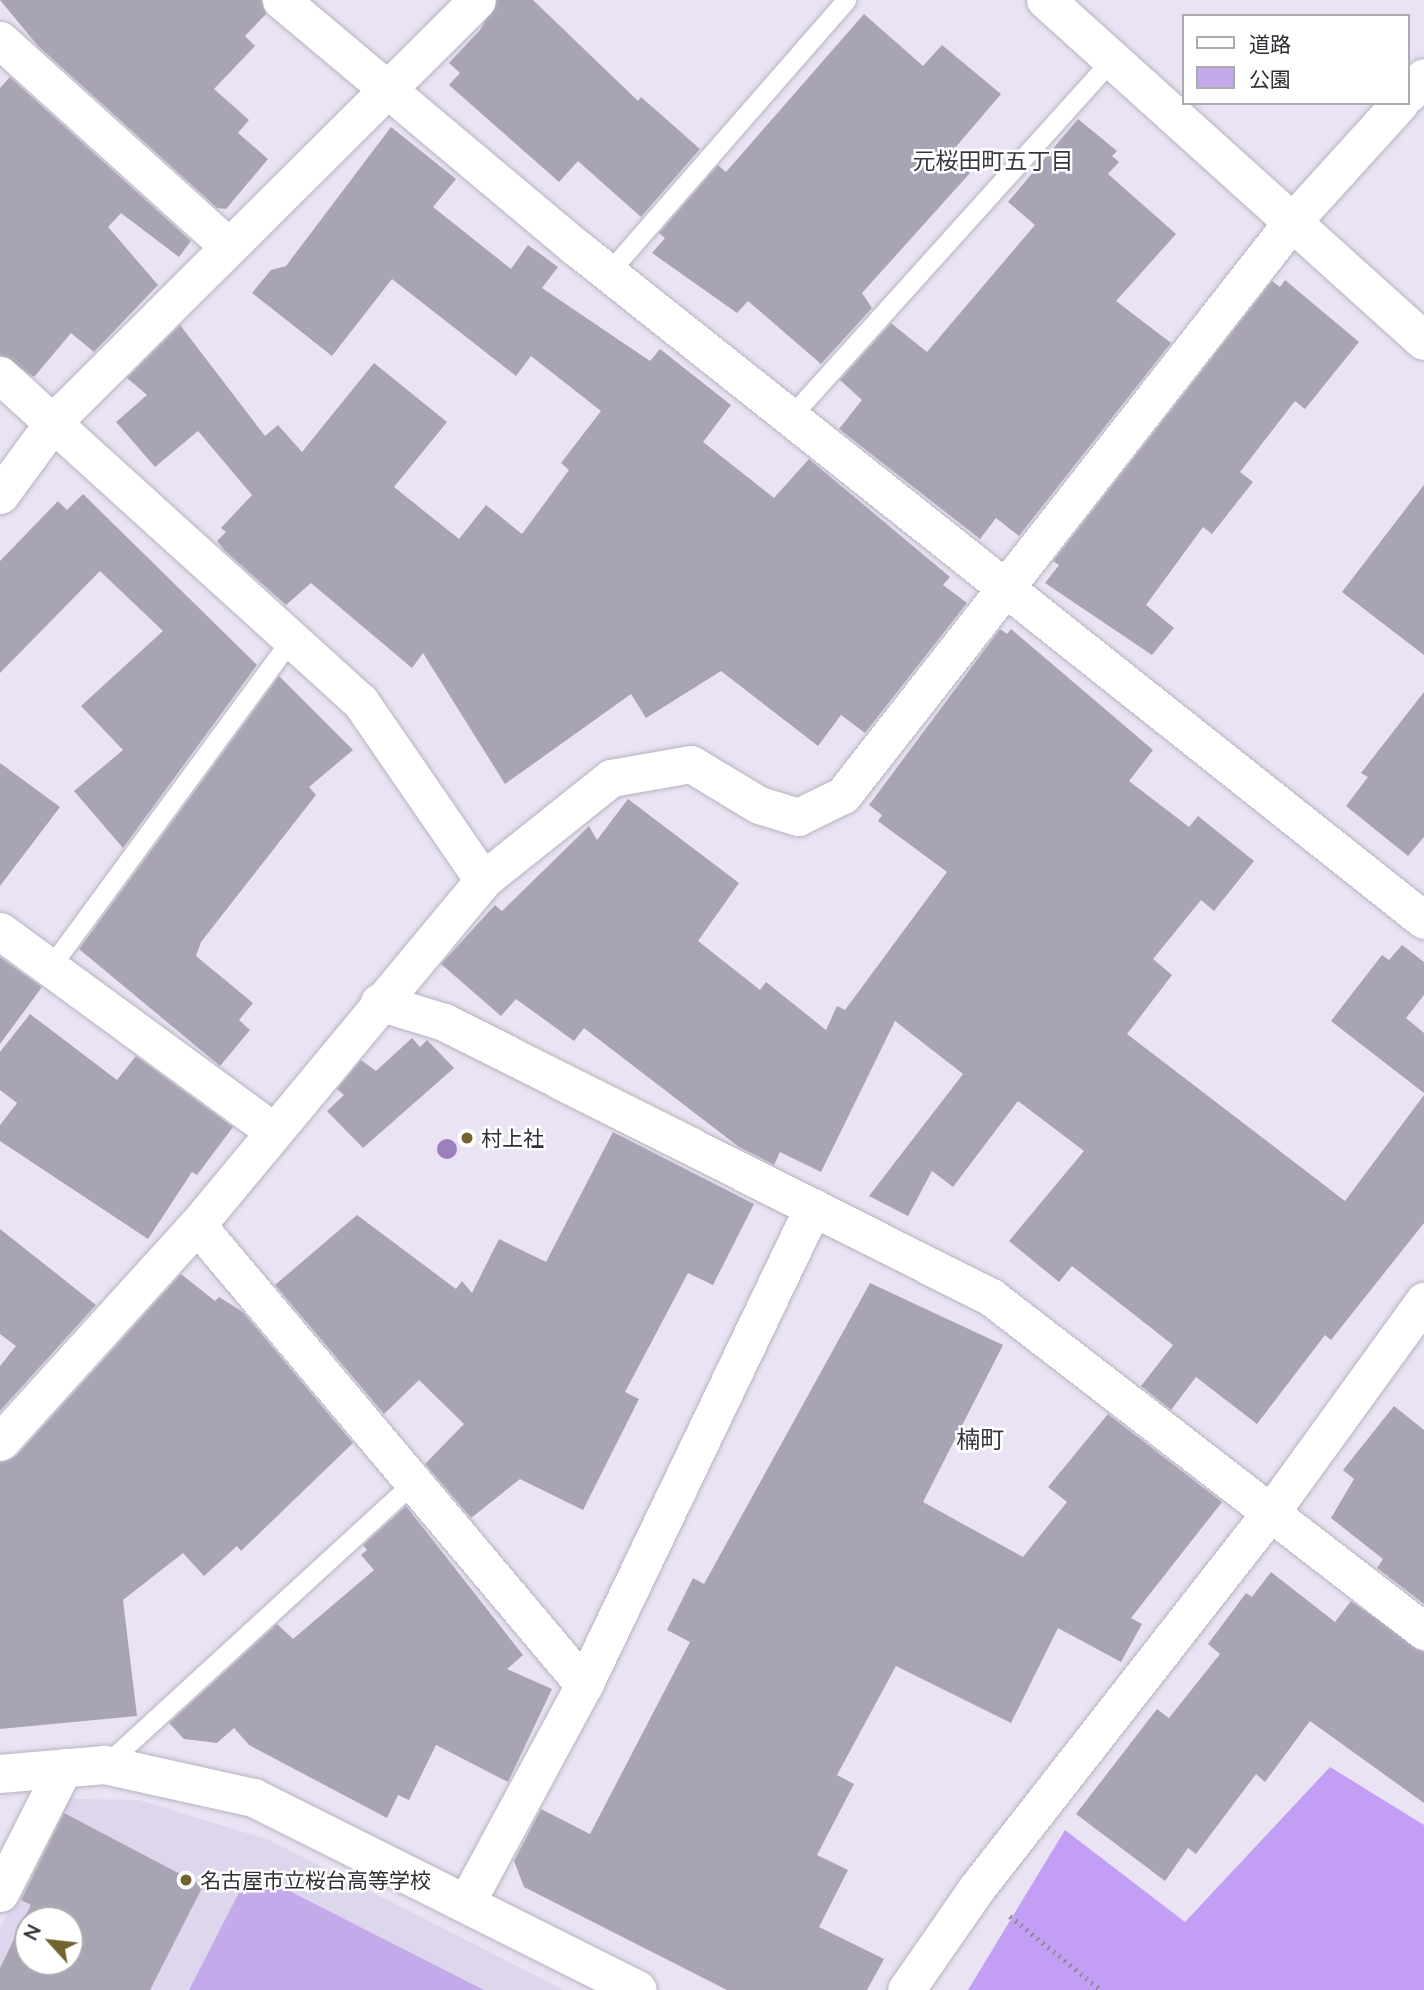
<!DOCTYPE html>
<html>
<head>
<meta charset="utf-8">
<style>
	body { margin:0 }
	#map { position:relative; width:1424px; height:1990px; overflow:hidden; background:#e9e3f3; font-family:Lato,"Noto Sans JP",sans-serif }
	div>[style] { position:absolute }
	.built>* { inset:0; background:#ded6ed }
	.green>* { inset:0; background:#c4aaeb }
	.forest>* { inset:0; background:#c29ff5 }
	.building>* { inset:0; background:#a9a4b3 }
	.path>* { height:4.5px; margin-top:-2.25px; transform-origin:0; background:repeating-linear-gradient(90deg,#8f8b96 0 2px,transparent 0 7px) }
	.roads { filter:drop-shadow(0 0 2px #b8b2c1) drop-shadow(0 0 2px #b8b2c1) }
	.service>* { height:19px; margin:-9.5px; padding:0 9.5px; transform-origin:9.5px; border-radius:9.5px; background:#fff }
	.minor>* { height:37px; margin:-18.5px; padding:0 18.5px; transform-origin:18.5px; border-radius:18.5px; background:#fff }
	.tertiary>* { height:38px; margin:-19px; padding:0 19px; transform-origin:19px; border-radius:19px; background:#fff }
	.trees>* { width:20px; height:20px; margin:-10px; border-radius:50%; background:#9c7fbd }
	.dots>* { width:19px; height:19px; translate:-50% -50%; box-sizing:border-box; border:4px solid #fff; border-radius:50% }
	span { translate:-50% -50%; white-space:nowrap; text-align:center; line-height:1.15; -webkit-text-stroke:5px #fff; paint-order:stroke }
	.poi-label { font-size:21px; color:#302e34 }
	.left { translate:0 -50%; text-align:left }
	.neighbourhood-label { font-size:23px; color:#3a3541 }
	.quarter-label { font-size:24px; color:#3a3541 }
	.legend { position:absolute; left:1182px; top:14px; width:228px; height:91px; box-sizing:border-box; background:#fff; border:2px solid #acabae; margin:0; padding:9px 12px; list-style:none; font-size:21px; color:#302e34 }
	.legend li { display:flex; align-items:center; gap:14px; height:35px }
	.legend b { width:35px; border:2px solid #acabae }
	.north { position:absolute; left:14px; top:1906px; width:70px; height:70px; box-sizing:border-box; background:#fff; border:2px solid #acabae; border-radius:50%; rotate:297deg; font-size:19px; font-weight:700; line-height:28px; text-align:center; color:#302e34 }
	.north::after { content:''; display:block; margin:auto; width:24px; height:32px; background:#736331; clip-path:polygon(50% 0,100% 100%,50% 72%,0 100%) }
</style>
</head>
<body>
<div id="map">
	<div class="built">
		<i style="clip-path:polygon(evenodd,64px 1799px,139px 1800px,269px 1840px,564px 1990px,0 1990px,0 1927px,64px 1799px,28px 1920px,70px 1920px,70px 1962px,28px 1962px,28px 1920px)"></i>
	</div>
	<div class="green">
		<i style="clip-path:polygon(250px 1871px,484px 1990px,189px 1990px)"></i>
	</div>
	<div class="forest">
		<i style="clip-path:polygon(1330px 1767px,1424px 1825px,1424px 1990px,968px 1990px,1065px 1830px,1185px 1922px)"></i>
	</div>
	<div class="building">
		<i style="clip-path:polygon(0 0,261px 0,266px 14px,245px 36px,255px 46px,214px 89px,249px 120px,238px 133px,268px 159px,226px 209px,217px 208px,38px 46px)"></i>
		<i style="clip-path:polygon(497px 0,533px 0,638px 101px,641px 97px,700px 149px,641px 217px,578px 161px,559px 182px,449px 85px,460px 73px,449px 63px,480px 30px)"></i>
		<i style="clip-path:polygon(864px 14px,923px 66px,942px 45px,1001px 94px,949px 155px,970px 173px,862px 293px,872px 308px,821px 364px,748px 301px,737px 313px,652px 253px,665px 238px,659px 233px,718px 165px,726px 172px)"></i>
		<i style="clip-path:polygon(10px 77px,191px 241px,179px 257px,121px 213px,108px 227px,158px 285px,94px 352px,71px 333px,34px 377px,0 355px,0 88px)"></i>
		<i style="clip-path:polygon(1078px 119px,1117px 151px,1112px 156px,1119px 162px,1108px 174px,1176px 234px,1116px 301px,1171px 343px,1019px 536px,996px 518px,980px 539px,839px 429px,862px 400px,840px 380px,891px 323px,927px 352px,1035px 225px,1008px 202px)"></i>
		<i style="clip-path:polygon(391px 127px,456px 179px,433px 207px,511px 269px,528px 245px,558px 267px,542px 288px,650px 361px,660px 349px,731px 405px,703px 442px,774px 498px,809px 459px,950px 577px,943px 585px,967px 603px,865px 733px,841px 715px,818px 746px,721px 671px,646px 718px,631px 694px,505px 784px,423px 653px,412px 668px,311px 583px,286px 605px,225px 551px,217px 541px,226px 532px,221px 528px,252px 495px,198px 431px,155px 467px,116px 422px,147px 395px,127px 378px,180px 325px,265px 436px,278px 425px,302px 452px,374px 363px,447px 422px,394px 487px,459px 539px,486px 505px,522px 534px,569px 470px,561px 463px,601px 411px,531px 356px,516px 376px,392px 279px,332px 356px,252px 293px,271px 270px,286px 266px)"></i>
		<i style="clip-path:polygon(1285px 280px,1359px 342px,1305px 409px,1295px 401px,1240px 472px,1253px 482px,1212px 534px,1203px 527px,1146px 605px,1174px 628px,1152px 655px,1045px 583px,1059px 565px,1053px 561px,1272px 281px,1280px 287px)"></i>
		<i style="clip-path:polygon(1424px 485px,1424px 655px,1342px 592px)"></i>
		<i style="clip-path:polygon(83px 494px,257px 665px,123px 848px,74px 791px,123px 750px,81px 706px,163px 631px,100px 571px,0 673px,0 561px,58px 501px,67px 510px)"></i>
		<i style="clip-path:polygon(1000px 629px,1007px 634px,1011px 629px,1153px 750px,1129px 781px,1189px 827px,1198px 816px,1254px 861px,1214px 911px,1201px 900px,1153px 959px,1172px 975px,1127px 1034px,1345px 1201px,1424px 1095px,1424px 1223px,1331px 1340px,1325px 1335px,1257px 1424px,1196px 1377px,1171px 1410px,1141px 1386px,1173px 1345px,1072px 1266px,1059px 1282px,1009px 1241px,1084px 1151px,1018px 1101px,953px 1187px,932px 1171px,908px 1216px,869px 1196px,963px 1074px,895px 1021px,821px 1172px,780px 1152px,774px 1165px,739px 1147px,584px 1028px,574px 1041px,516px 999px,501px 1016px,441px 964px,495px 905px,502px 911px,589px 826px,597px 840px,628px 799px,739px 883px,698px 941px,760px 990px,766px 982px,826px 1030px,837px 1006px,845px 1010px,947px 872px,878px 821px,882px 815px,869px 805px)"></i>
		<i style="clip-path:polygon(279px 676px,353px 750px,309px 787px,316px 795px,201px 942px,196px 956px,253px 1003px,239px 1020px,250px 1030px,220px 1066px,79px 949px)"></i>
		<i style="clip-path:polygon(1424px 692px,1424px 837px,1408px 856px,1346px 806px,1368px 777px,1361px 773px)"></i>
		<i style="clip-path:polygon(0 763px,60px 807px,0 886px)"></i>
		<i style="clip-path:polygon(1402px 945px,1424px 962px,1424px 995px,1406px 1018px,1424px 1033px,1424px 1093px,1331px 1021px,1382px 955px,1389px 960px)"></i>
		<i style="clip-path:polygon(0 957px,42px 987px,0 1044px)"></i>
		<i style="clip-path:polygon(30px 1014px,117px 1080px,136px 1056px,233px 1127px,197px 1175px,192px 1172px,148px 1239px,0 1141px,0 1125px,17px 1103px,0 1090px,0 1052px)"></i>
		<i style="clip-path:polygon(412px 1038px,420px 1047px,427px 1040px,454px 1068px,363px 1148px,327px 1111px,344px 1095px,337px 1089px,361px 1060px,376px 1071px)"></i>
		<i style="clip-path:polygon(613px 1132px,754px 1204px,713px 1285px,688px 1273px,625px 1392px,639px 1399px,583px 1510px,520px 1479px,471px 1518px,425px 1464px,464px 1424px,419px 1380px,384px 1414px,275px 1285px,357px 1215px,456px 1289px,462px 1281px,472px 1293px,499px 1239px,546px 1262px)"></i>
		<i style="clip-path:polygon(0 1229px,96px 1305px,0 1411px,0 1366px,16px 1346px,0 1334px)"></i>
		<i style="clip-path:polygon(181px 1274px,215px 1301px,219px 1297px,243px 1312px,353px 1443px,241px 1551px,237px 1546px,204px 1576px,183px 1553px,123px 1600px,137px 1716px,0 1729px,0 1462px,16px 1456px)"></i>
		<i style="clip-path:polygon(870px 1283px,1003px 1345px,923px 1502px,1023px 1557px,1067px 1502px,1048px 1487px,1108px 1414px,1222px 1502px,1131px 1618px,1142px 1624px,1121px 1662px,1058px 1628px,1011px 1723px,896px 1666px,837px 1775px,854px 1784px,817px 1855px,848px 1870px,819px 1927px,884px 1959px,867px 1990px,727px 1990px,524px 1887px,514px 1861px,541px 1809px,590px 1834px,690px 1642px,667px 1630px,693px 1578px,704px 1584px)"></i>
		<i style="clip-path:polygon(1394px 1406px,1424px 1430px,1424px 1604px,1377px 1568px,1383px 1559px,1331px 1518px,1354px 1479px,1343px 1470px)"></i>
		<i style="clip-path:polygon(406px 1506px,523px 1655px,507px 1669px,552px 1689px,508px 1782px,436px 1745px,409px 1800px,398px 1795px,387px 1818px,249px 1745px,234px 1728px,217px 1743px,184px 1739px,169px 1723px,277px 1624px,293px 1639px,374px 1570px,361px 1555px,367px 1550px,363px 1545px)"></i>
		<i style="clip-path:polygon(1271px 1572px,1335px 1622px,1351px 1601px,1424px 1652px,1424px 1803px,1310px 1721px,1265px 1782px,1256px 1774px,1196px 1854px,1188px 1848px,1165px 1881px,1076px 1814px,1157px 1709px,1169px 1718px,1220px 1654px,1208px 1644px,1246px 1593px,1252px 1597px)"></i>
		<i style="clip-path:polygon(evenodd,64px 1813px,203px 1886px,150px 1990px,0 1990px,0 1968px,31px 1905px,21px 1900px,64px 1813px,28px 1920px,70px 1920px,70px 1962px,28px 1962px,28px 1920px)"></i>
	</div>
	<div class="path">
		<i style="left:1010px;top:1916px;width:117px;rotate:39.1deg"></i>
	</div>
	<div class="roads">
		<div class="service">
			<i style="left:608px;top:273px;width:362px;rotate:-48.9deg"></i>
			<i style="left:791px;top:416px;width:479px;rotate:-48deg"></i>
			<i style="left:51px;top:966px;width:411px;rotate:-53.7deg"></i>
			<i style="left:105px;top:1765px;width:419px;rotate:-42.5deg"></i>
		</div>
		<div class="minor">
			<i style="left:281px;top:0;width:386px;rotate:40deg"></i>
			<i style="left:577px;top:248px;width:1081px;rotate:38.43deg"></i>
			<i style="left:0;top:40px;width:307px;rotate:42.1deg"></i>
			<i style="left:1408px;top:94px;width:23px;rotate:-47deg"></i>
			<i style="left:0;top:375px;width:486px;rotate:42.2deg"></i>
			<i style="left:360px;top:701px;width:217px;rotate:55.5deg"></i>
			<i style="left:0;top:495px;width:93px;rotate:-53.7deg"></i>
			<i style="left:55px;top:420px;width:595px;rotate:-44.86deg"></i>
			<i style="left:0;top:931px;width:336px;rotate:36.2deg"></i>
			<i style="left:379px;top:1002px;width:68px;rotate:17.1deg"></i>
			<i style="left:444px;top:1022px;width:612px;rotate:26.69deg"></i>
			<i style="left:991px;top:1297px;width:547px;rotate:37.65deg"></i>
			<i style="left:197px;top:1225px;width:601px;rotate:49.93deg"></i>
			<i style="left:0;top:1442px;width:293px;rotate:-47.8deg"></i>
			<i style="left:197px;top:1225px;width:448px;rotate:-50.3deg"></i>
			<i style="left:483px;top:880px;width:164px;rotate:-38.6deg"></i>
			<i style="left:611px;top:778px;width:81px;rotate:-9.9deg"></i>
			<i style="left:691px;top:764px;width:79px;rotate:31.1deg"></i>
			<i style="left:759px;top:805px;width:41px;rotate:17.1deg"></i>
			<i style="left:798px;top:817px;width:50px;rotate:-26.1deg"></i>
			<i style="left:843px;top:795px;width:727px;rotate:-51.93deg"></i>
			<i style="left:1291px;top:223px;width:162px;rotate:-47.8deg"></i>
			<i style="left:0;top:1893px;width:141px;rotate:-63.1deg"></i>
			<i style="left:466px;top:1903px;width:248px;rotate:-61.6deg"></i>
			<i style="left:584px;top:1685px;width:530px;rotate:-64.4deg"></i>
			<i style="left:906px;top:1990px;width:123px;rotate:-55.3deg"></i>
			<i style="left:976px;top:1889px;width:479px;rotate:-52deg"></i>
			<i style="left:1271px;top:1512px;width:261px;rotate:-54.1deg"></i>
		</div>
		<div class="tertiary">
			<i style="left:1046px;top:0;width:509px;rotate:42.05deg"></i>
			<i style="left:0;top:1774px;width:105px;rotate:-4.9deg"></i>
			<i style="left:105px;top:1765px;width:153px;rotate:12.5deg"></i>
			<i style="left:254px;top:1798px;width:429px;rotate:26.6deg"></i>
		</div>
	</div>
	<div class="trees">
		<i style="left:447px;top:1149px"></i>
	</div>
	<div class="dots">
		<i style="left:467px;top:1138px;background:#736331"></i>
		<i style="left:186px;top:1880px;background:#736331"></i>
	</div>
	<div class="poi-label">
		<span class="left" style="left:481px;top:1138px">村上社</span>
		<span class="left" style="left:200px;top:1880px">名古屋市立桜台高等学校</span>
	</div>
	<div class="neighbourhood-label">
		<span style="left:993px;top:160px">元桜田町五丁目</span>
	</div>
	<div class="quarter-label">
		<span style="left:980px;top:1439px">楠町</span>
	</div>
	<ul class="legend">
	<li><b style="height:9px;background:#fff"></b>道路</li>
	<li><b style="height:19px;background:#c4aaeb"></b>公園</li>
	</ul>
	<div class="north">N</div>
</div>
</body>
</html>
